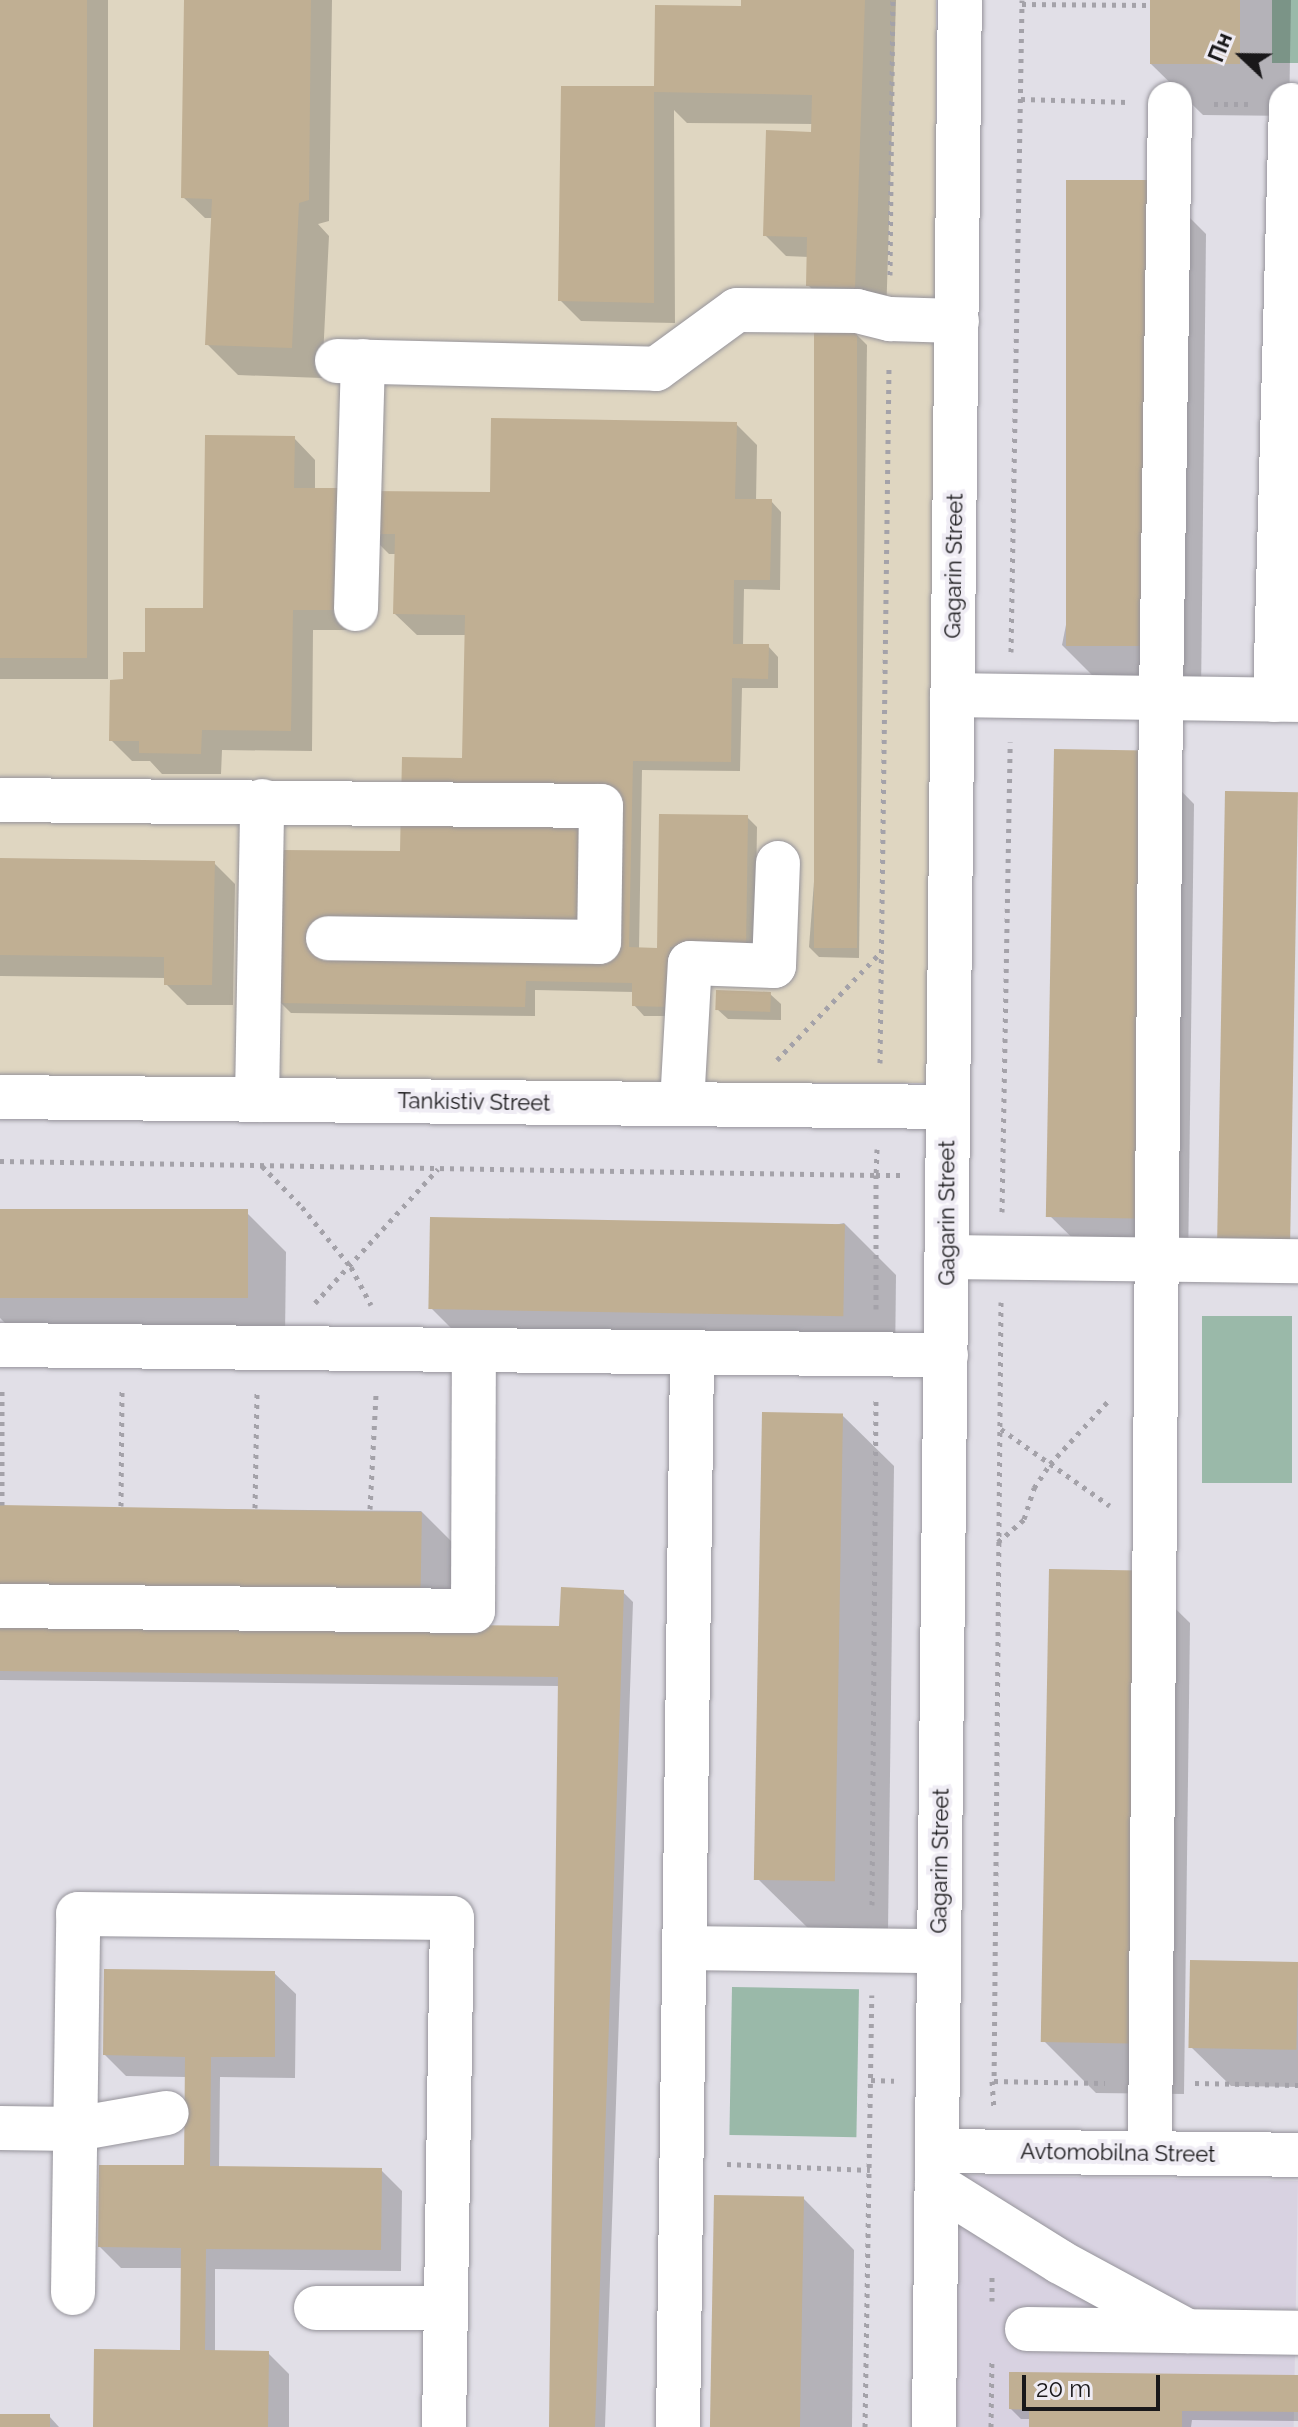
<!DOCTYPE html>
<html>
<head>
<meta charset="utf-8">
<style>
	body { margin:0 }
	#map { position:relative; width:1298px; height:2427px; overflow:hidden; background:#e1dfe7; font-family:Raleway,sans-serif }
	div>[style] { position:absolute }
	.commercial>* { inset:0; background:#dfd6c1; transform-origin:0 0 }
	.built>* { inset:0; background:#d8d2e1; transform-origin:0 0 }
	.green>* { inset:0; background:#9ab9a9; transform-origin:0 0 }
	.shadow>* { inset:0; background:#0003; transform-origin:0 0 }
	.building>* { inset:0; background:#c0af93; transform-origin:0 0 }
	.path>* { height:5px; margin-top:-2.5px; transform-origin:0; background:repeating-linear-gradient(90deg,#a4a2a9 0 4px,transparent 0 10px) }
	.roads { filter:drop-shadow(0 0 2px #96949b) drop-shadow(0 0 2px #96949b) }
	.minor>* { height:44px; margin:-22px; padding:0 22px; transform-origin:22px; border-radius:22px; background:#fff }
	span { translate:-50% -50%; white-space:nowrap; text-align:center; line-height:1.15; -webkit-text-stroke:8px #efecf4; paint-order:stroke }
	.street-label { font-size:22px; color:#19181a }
	.north { position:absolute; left:1202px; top:16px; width:80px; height:80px; -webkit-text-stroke:6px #efecf4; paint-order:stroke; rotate:292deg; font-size:22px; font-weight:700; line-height:32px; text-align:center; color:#19181a }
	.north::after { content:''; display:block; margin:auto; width:28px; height:36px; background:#19181a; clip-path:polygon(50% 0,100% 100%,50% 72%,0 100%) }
	.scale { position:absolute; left:1022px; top:2375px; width:138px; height:36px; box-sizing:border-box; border:4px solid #19181a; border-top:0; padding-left:10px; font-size:24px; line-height:28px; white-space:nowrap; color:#19181a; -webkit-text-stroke:6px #efecf4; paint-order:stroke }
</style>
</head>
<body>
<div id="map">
	<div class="commercial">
		<i style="left:0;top:0;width:936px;height:1083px"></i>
	</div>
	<div class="built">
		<i style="left:958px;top:2175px;width:340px;height:252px;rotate:1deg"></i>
	</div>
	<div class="green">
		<i style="left:1272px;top:0;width:26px;height:63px"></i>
		<i style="left:1202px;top:1316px;width:90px;height:167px"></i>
		<i style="left:732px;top:1987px;width:127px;height:148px;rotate:1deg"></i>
	</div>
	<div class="shadow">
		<i style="left:0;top:0;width:108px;height:679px"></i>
		<i style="clip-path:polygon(186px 0,332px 0,329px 221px,318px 224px,329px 236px,322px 378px,238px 375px,207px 344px,213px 218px,205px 218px,183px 197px)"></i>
		<i style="clip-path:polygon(743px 0,896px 0,886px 318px,839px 316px,808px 285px,809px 257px,786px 256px,765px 235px,813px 134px,813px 124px,687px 123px,674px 110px,675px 323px,581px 321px,560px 300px,563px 88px,656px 88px,743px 8px)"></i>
		<i style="clip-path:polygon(1152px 0,1291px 0,1289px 116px,1203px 115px,1151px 64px)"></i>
		<i style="clip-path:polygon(1154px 182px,1206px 234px,1201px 697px,1113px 696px,1062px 645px)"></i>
		<i style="clip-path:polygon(856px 334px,867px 345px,859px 958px,819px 957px,809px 947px)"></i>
		<i style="clip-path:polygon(736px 424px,757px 445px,756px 501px,771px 501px,781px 512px,780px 590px,744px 589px,743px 646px,768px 646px,778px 657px,778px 688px,742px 688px,740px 771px,642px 770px,639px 949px,659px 950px,747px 817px,757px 827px,755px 958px,680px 957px,679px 1016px,644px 1016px,634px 1005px,634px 992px,535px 990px,535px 1016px,291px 1013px,281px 1003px,402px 853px,464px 760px,466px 635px,417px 635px,395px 614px,396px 554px,389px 554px,368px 533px)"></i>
		<i style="clip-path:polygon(294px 438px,315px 460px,315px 490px,362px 512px,360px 630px,313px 630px,312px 751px,222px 750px,221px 774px,162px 774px,150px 761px,132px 761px,111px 740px,125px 681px,147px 654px,205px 610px)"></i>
		<i style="clip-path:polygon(1143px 752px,1194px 804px,1188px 1268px,1102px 1267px,1050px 1216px)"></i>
		<i style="clip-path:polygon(0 860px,214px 863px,235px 884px,233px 1005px,187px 1005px,166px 984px,166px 978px,0 976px)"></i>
		<i style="clip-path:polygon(770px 994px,781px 1004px,781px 1020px,728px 1019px,717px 1009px)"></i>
		<i style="clip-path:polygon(0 1211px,247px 1213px,286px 1252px,285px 1338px,18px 1336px,0 1318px)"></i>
		<i style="clip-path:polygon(844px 1223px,896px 1275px,895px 1364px,483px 1360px,431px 1308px)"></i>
		<i style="clip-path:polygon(842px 1415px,894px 1466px,888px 1931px,810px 1930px,758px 1879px)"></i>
		<i style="clip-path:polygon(0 1507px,421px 1511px,473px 1563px,472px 1627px,561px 1628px,623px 1592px,633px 1602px,605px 2427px,551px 2427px,560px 1686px,0 1680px)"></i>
		<i style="clip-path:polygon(1138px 1572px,1190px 1623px,1184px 2094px,1096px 2093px,1045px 2042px)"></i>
		<i style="clip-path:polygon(1298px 1963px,1298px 2087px,1231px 2086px,1191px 2047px)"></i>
		<i style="clip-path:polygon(274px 1973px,296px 1994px,295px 2078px,220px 2077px,219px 2168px,381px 2170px,402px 2191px,401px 2271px,215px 2269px,215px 2353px,268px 2353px,289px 2374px,289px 2427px,95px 2427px,185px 2352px,183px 2268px,121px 2268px,100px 2247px,189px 2168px,187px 2077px,126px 2076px,105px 2055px)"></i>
		<i style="clip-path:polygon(803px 2198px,854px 2250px,852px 2427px,713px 2427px)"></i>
		<i style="clip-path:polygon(1298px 2377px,1298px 2421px,1192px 2420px,1191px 2427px,1031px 2427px,1031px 2419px,1021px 2419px,1011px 2409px)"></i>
		<i style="clip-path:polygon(0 2416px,49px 2416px,59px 2427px,0 2427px)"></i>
	</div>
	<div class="building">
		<i style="left:0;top:0;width:87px;height:658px"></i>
		<i style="clip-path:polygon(184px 0,311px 0,309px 200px,299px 203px,292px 348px,205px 345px,212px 199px,181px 198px)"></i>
		<i style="clip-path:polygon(741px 0,865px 0,855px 288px,806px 286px,807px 237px,763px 236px,766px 130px,811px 132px,812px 95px,654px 92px,654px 303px,558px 301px,561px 86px,654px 86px,655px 5px,741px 6px)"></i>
		<i style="left:1150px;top:0;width:90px;height:64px"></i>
		<i style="left:1066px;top:180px;width:89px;height:466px"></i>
		<i style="left:814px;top:332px;width:43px;height:616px"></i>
		<i style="clip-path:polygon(491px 418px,737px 422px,735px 499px,772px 499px,770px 580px,734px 580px,733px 644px,769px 644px,768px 679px,732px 678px,731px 762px,633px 761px,629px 947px,657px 948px,659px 814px,748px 815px,746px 949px,670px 947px,670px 1007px,632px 1006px,632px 983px,526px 981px,525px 1007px,279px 1003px,282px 850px,400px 851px,402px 757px,462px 758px,465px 615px,393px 614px,395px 534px,366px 534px,367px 491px,490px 492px)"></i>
		<i style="clip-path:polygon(205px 435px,295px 436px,294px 488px,341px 488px,340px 610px,293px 610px,291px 731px,202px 730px,201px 754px,139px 753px,139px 741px,109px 741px,110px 680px,123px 679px,123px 652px,145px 652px,145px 608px,203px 608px)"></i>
		<i style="left:1054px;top:749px;width:90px;height:468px;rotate:1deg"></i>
		<i style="left:1225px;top:791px;width:73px;height:462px;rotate:1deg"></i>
		<i style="clip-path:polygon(0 858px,215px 861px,212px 985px,164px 985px,164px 957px,0 955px)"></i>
		<i style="left:716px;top:990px;width:55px;height:20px;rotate:2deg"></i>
		<i style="left:0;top:1209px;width:248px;height:89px"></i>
		<i style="left:430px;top:1217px;width:415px;height:92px;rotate:1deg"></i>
		<i style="left:762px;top:1412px;width:81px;height:468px;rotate:1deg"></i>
		<i style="left:0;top:1505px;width:422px;height:88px;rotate:1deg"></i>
		<i style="left:1049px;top:1569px;width:90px;height:473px;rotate:1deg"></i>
		<i style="clip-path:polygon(561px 1587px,624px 1590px,595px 2427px,549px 2427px,558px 1677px,0 1671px,0 1620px,559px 1626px)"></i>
		<i style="left:1190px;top:1960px;width:108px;height:88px;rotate:1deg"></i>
		<i style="clip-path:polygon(104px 1969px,275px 1971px,275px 2057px,211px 2057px,210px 2166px,382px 2168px,381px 2250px,206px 2249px,205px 2350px,269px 2351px,268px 2427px,93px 2427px,94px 2349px,180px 2350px,181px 2248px,98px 2247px,99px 2165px,184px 2165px,185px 2057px,103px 2055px)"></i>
		<i style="left:714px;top:2195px;width:90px;height:232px;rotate:1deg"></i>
		<i style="clip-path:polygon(1009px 2372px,1298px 2375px,1298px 2412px,1182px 2411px,1182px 2427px,1029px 2427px,1029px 2410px,1009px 2409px)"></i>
		<i style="left:0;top:2414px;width:50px;height:13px"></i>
	</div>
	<div class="path">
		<i style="left:1022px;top:4px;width:128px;rotate:0.4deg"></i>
		<i style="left:1021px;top:99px;width:107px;rotate:1.6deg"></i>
		<i style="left:1214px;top:104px;width:34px"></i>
		<i style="left:890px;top:275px;width:275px;rotate:-89.4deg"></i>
		<i style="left:1011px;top:652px;width:652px;rotate:-89.03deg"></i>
		<i style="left:777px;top:1060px;width:150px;rotate:-46.1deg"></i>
		<i style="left:880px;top:1063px;width:698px;rotate:-89.26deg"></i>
		<i style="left:877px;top:1149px;width:26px;rotate:92deg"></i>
		<i style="left:876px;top:1175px;width:25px"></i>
		<i style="left:0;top:1161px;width:876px;rotate:0.92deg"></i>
		<i style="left:876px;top:1175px;width:134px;rotate:90deg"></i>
		<i style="left:262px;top:1166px;width:57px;rotate:45.7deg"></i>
		<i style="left:302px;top:1207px;width:77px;rotate:50.8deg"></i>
		<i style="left:351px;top:1267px;width:43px;rotate:62.2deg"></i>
		<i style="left:1002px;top:1212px;width:470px;rotate:-89deg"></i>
		<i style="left:1001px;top:1302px;width:779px;rotate:90.51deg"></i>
		<i style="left:994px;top:2081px;width:111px;rotate:1deg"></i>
		<i style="left:315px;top:1303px;width:182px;rotate:-47.5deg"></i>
		<i style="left:1001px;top:1429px;width:133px;rotate:35.2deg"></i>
		<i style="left:2px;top:1505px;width:115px;rotate:-90deg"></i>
		<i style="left:121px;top:1506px;width:115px;rotate:-89.5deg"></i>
		<i style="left:255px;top:1508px;width:115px;rotate:-89deg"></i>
		<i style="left:370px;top:1509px;width:115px;rotate:-87deg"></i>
		<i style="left:998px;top:1542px;width:35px;rotate:-41deg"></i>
		<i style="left:1024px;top:1519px;width:33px;rotate:-72deg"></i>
		<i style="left:1034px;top:1488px;width:29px;rotate:-56deg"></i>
		<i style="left:1050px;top:1464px;width:88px;rotate:-47.3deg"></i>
		<i style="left:872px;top:1905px;width:506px;rotate:-89.55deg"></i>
		<i style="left:871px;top:2080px;width:23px;rotate:2deg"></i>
		<i style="left:992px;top:2081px;width:28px;rotate:86deg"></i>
		<i style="left:1195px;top:2083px;width:103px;rotate:1.1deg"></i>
		<i style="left:727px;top:2164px;width:143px;rotate:2.4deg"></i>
		<i style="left:992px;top:2301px;width:26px;rotate:-90deg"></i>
		<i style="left:865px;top:2427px;width:432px;rotate:-89.1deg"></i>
		<i style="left:991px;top:2427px;width:68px;rotate:-89.2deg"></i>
	</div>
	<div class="roads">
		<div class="minor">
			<i style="left:337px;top:361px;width:319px;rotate:1.4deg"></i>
			<i style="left:656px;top:369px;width:100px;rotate:-36.1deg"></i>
			<i style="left:737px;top:310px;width:120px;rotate:0.5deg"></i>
			<i style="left:857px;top:311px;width:34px;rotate:14deg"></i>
			<i style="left:890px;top:319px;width:67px;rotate:1.7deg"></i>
			<i style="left:356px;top:609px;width:248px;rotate:-88.4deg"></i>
			<i style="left:952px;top:695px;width:346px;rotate:0.8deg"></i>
			<i style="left:1275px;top:700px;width:595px;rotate:-88.46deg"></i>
			<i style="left:0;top:800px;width:601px;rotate:0.57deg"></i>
			<i style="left:601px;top:806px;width:136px;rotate:90.8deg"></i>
			<i style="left:599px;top:942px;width:271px;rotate:-179.2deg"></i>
			<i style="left:0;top:1097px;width:948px;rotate:0.6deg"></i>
			<i style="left:257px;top:1100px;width:299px;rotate:-89deg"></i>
			<i style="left:682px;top:1104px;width:141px;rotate:-86.8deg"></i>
			<i style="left:690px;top:963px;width:84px;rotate:2deg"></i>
			<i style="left:774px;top:966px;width:103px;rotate:-87.8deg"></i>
			<i style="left:947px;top:1257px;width:351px;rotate:0.7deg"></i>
			<i style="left:0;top:1345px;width:946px;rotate:0.61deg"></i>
			<i style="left:0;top:1606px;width:473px;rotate:0.6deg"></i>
			<i style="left:473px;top:1611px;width:261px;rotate:-89.8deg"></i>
			<i style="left:684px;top:1948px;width:255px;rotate:0.7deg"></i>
			<i style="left:0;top:2128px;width:76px;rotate:0.8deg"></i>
			<i style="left:76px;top:2129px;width:92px;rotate:-10deg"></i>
			<i style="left:937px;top:2151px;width:361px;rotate:0.6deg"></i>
			<i style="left:1150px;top:2153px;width:1454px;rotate:-89.57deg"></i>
			<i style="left:1161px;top:699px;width:595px;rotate:-89.13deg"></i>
			<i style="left:937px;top:2185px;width:145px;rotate:32deg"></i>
			<i style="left:1060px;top:2262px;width:145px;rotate:28.5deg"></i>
			<i style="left:73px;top:2293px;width:379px;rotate:-89.2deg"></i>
			<i style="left:78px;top:1914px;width:374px;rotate:0.6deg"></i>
			<i style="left:452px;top:1918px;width:509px;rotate:90.9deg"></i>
			<i style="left:316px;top:2308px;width:129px"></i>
			<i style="left:1027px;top:2329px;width:271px;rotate:0.8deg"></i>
			<i style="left:678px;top:2427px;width:1075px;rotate:-89.25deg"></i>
			<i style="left:934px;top:2427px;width:2427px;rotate:-89.39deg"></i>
		</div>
	</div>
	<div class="street-label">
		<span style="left:954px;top:566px;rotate:-89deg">Gagarin Street</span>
		<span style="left:474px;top:1102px;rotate:1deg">Tankistiv Street</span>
		<span style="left:947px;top:1213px;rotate:-90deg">Gagarin Street</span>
		<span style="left:940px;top:1861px;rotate:-89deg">Gagarin Street</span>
		<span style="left:1118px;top:2153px;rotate:1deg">Avtomobilna Street</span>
	</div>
	<div class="north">Пн</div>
	<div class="scale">20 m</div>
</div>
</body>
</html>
